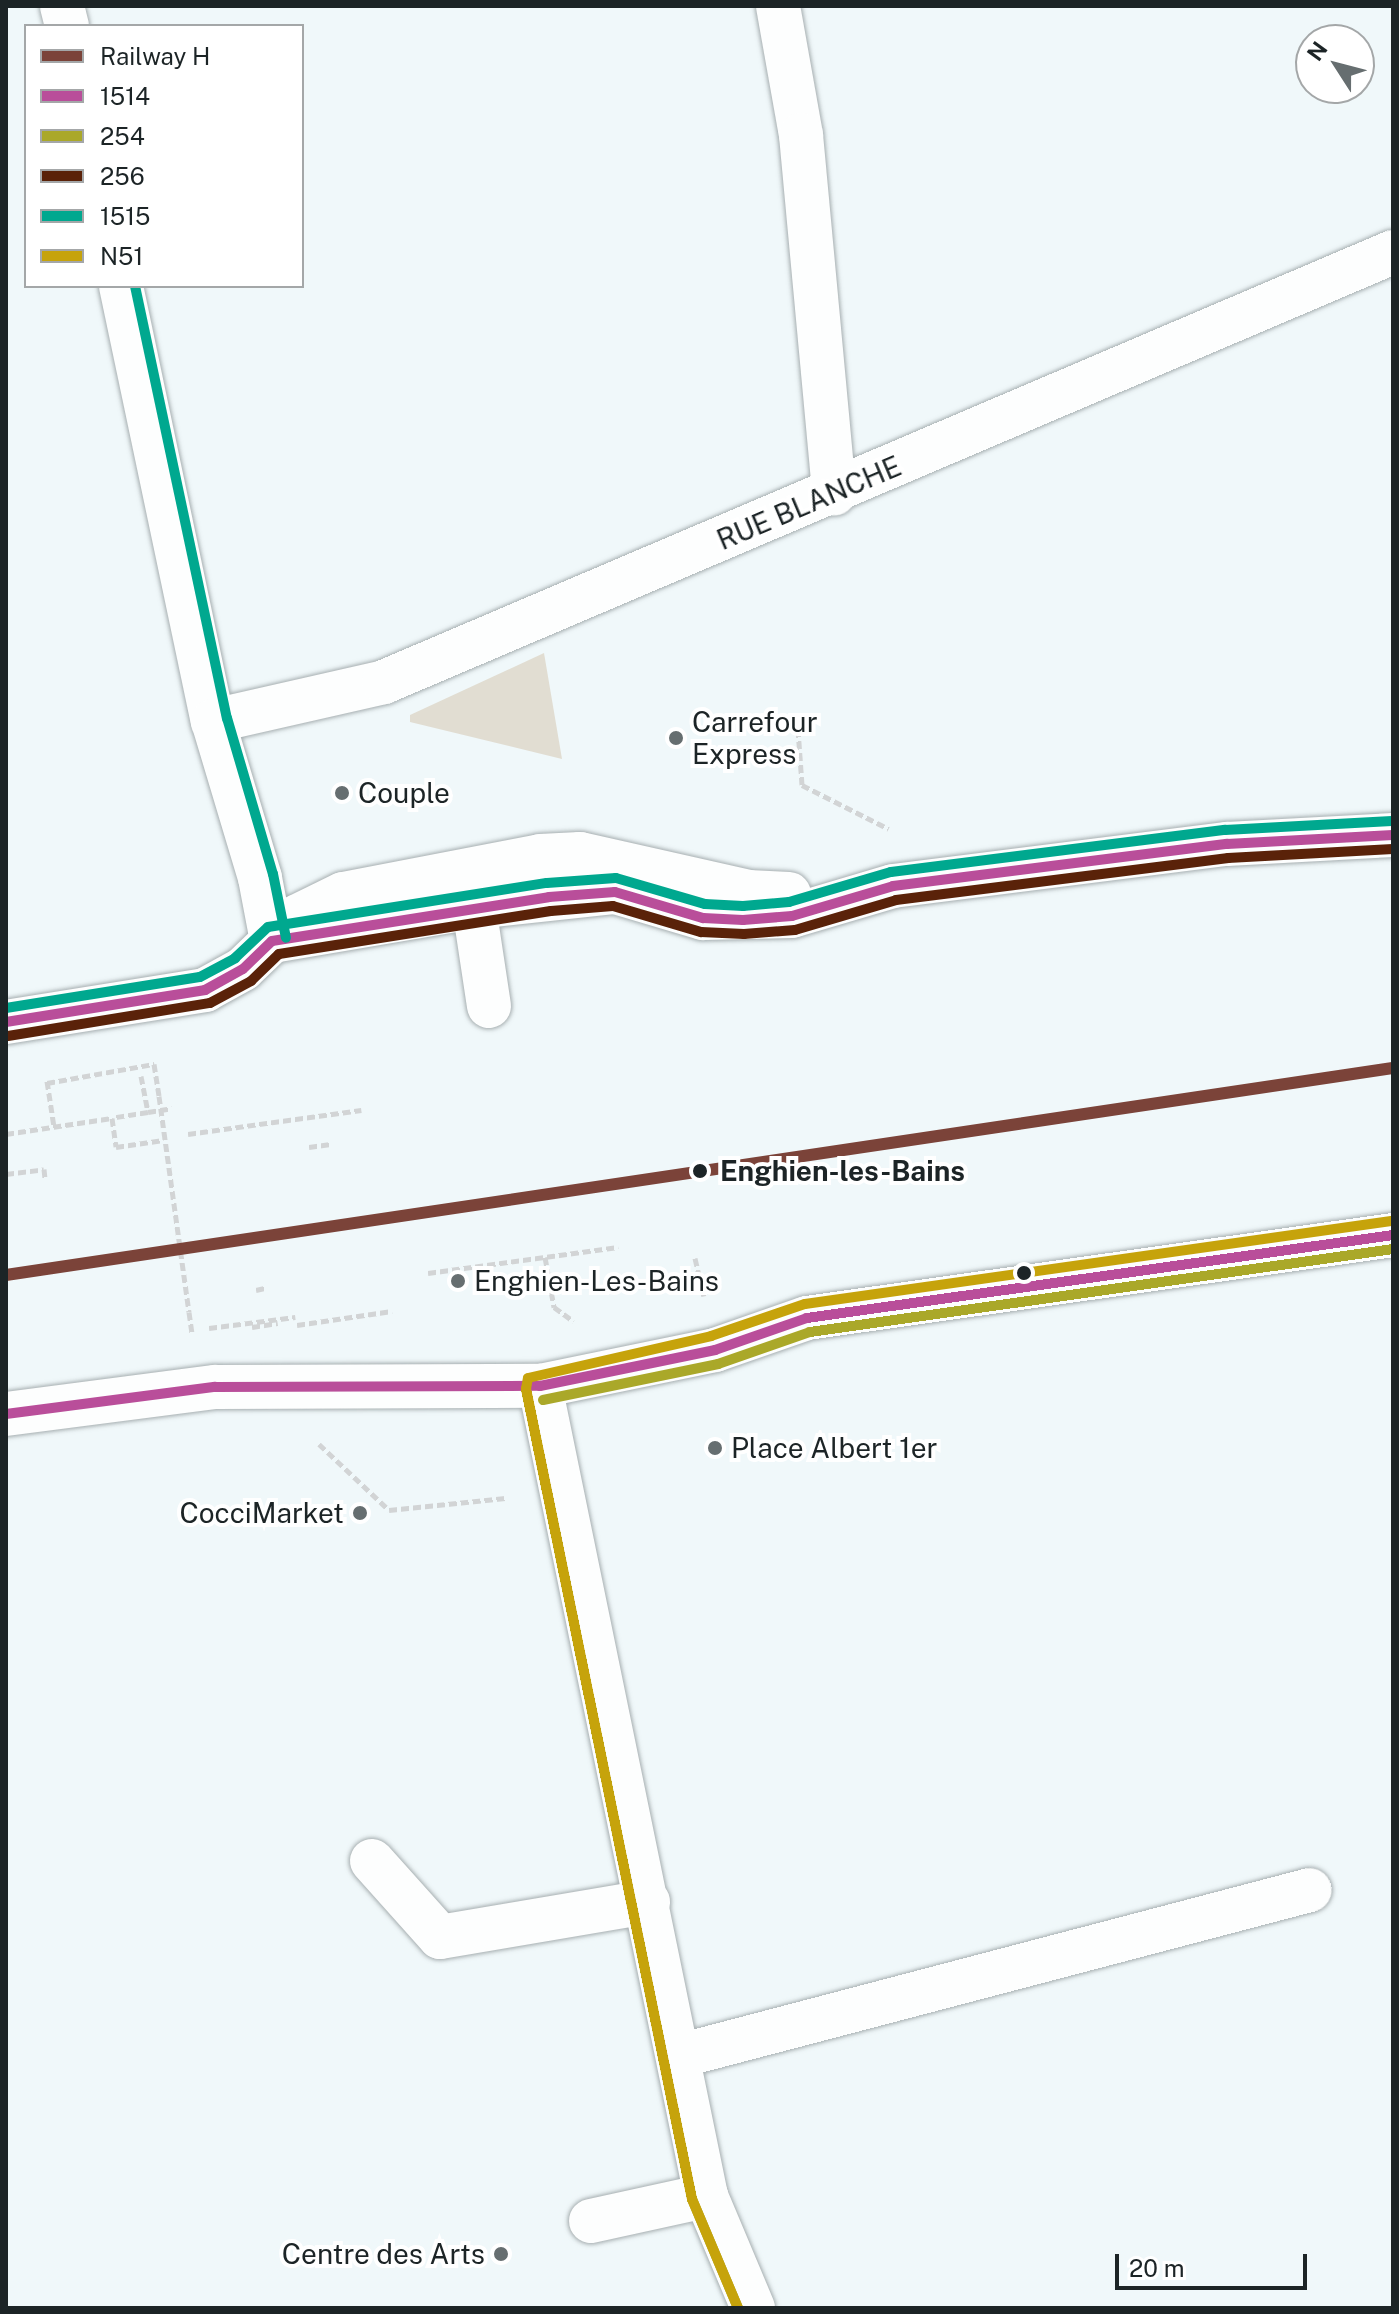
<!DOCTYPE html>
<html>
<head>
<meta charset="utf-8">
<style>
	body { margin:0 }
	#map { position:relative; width:1399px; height:2314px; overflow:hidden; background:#f0f8fa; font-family:"Public Sans",sans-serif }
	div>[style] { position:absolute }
	.green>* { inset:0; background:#e1ddd2 }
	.path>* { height:5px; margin-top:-2.5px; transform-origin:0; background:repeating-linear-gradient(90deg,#d2d4d5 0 8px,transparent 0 12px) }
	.roads { filter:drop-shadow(0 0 2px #a7afb1) drop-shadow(0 0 2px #a7afb1) }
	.minor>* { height:44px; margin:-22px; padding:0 22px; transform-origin:22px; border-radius:22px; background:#fdfefe }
	.major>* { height:44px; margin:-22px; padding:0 22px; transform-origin:22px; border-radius:22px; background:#fdfefe }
	.path-bridge>* { height:5px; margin-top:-2.5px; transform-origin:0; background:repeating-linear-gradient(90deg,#d2d4d5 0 8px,transparent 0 12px) }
	.bus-1>* { height:10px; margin:-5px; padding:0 5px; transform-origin:5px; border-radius:5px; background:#b94e9a }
	.bus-2>* { height:10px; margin:-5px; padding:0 5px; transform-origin:5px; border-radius:5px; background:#aaa829 }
	.bus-3>* { height:10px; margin:-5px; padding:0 5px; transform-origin:5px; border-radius:5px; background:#5a2209 }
	.bus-4>* { height:10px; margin:-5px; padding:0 5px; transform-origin:5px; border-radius:5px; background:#00a88f }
	.bus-5>* { height:10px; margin:-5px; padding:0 5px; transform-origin:5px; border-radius:5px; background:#c6a30b }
	.rail-1>* { height:12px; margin:-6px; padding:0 6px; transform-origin:6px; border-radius:6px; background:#7b4339 }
	.dots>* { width:22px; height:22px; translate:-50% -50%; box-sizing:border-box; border:4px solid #fff; border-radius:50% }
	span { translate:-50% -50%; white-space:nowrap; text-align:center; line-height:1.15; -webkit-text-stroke:8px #fff; paint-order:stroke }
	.street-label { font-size:28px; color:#1c2426 }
	.poi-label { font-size:28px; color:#1c2426 }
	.left { translate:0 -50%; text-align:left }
	.right { translate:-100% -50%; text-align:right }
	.stop-label { font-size:28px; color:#1c2426; font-weight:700 }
	.frame { position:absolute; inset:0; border:8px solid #1c2426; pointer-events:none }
	.legend { position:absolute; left:24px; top:24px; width:280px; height:264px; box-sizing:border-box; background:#fff; border:2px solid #a4a7a8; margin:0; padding:10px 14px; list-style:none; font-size:24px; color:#1c2426 }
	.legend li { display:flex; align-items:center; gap:16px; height:40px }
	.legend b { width:40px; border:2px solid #a4a7a8 }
	.north { position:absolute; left:1295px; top:24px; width:80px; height:80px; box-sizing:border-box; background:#fff; border:2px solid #a4a7a8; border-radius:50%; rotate:306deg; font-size:22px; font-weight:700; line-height:32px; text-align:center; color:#1c2426 }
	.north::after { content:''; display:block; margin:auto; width:28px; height:36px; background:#666e70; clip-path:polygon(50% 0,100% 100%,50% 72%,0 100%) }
	.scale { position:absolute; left:1115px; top:2254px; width:192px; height:36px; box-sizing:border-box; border:4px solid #1c2426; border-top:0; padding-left:10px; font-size:24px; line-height:28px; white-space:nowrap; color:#1c2426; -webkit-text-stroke:6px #fff; paint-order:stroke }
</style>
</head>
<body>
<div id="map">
	<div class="green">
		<i style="clip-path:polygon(544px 653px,562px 759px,410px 722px,410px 715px)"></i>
	</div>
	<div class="path">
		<i style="left:798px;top:729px;width:56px;rotate:85.9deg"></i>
		<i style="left:802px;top:785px;width:97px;rotate:26.8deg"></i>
		<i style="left:141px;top:1076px;width:37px;rotate:79deg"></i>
		<i style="left:148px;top:1112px;width:24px;rotate:-9deg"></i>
		<i style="left:47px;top:1081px;width:47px;rotate:81.3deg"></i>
		<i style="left:47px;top:1083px;width:109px;rotate:-10.1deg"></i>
		<i style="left:154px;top:1064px;width:32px;rotate:81deg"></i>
		<i style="left:148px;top:1112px;width:36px;rotate:171deg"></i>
		<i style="left:112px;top:1118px;width:29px;rotate:82deg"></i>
		<i style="left:116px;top:1147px;width:48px;rotate:-8.5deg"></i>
		<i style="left:6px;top:1134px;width:107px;rotate:-8.6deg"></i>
		<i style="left:188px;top:1134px;width:175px;rotate:-7.9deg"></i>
		<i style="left:309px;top:1147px;width:22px;rotate:-8deg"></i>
		<i style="left:6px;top:1174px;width:38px;rotate:-7deg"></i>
		<i style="left:44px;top:1169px;width:9px;rotate:84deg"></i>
		<i style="left:545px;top:1257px;width:51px;rotate:79.8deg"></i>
		<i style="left:554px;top:1307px;width:24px;rotate:36deg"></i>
		<i style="left:695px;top:1258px;width:39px;rotate:77deg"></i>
		<i style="left:428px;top:1273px;width:192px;rotate:-7.8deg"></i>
		<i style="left:256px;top:1290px;width:9px;rotate:-13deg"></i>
		<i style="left:189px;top:1312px;width:22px;rotate:82deg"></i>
		<i style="left:297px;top:1325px;width:96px;rotate:-8.4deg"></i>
		<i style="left:252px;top:1327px;width:26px;rotate:-9deg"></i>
		<i style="left:209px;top:1328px;width:87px;rotate:-7.3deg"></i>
		<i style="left:319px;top:1444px;width:96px;rotate:43.3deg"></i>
		<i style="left:389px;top:1510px;width:117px;rotate:-5.9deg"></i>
	</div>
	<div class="roads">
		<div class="minor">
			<i style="left:62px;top:6px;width:21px;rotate:76deg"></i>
			<i style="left:778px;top:6px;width:131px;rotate:79.9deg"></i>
			<i style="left:801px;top:135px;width:360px;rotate:84.7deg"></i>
			<i style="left:121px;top:286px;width:445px;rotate:78.1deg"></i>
			<i style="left:213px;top:721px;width:164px;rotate:73.3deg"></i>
			<i style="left:260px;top:878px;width:64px;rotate:79.2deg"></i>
			<i style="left:213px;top:721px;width:175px;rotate:-12.8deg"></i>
			<i style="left:384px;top:682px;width:1097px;rotate:-23.08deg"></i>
			<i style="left:476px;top:920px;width:87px;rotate:81.4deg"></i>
			<i style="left:272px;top:941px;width:205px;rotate:-9.6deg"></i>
			<i style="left:474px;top:907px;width:142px;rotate:-6.1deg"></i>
			<i style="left:615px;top:892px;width:92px;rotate:16.5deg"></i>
			<i style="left:703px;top:918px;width:89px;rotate:-1.3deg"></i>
			<i style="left:792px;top:916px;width:105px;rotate:-16.5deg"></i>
			<i style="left:893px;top:886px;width:337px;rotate:-7.2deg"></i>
			<i style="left:1227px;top:844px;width:166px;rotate:-3.1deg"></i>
			<i style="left:6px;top:1022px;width:202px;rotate:-9.1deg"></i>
			<i style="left:205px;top:990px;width:43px;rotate:-28.9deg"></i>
			<i style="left:243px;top:969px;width:76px;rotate:-43.9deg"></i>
			<i style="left:298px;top:916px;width:50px;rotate:-26.1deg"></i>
			<i style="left:343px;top:894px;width:201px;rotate:-10.9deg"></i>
			<i style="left:540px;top:856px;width:40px;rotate:-2.9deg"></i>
			<i style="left:580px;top:854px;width:172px;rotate:12.7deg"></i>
			<i style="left:748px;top:892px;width:41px;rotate:2.8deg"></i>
			<i style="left:6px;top:1414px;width:211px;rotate:-7.4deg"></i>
			<i style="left:215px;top:1387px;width:325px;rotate:-0.2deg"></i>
			<i style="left:372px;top:1861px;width:102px;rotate:48.2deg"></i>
			<i style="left:440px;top:1937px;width:211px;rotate:-9.6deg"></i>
			<i style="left:679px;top:2056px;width:652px;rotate:-14.74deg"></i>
			<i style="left:591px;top:2221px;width:118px;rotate:-12.3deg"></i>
		</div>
		<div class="major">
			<i style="left:753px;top:2308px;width:121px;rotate:-112.8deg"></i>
			<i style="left:706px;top:2196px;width:827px;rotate:-101.58deg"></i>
			<i style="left:540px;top:1386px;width:179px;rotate:-11.6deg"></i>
			<i style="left:715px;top:1350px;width:97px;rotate:-19.2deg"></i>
			<i style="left:807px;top:1318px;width:592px;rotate:-8.06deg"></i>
		</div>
	</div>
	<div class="path-bridge">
		<i style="left:159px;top:1096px;width:218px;rotate:82.1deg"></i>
	</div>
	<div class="bus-1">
		<i style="left:6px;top:1022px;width:202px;rotate:-9.1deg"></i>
		<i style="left:205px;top:990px;width:43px;rotate:-28.9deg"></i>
		<i style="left:243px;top:969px;width:40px;rotate:-44deg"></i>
		<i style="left:272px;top:941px;width:280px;rotate:-9deg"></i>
		<i style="left:549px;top:897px;width:66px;rotate:-4.3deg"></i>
		<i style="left:615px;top:892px;width:92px;rotate:16.5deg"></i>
		<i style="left:703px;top:918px;width:40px;rotate:2.9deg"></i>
		<i style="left:743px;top:920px;width:49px;rotate:-4.7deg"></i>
		<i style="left:792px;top:916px;width:105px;rotate:-16.5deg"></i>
		<i style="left:893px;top:886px;width:337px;rotate:-7.2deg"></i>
		<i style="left:1227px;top:844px;width:166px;rotate:-3.1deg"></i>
		<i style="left:6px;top:1414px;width:211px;rotate:-7.4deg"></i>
		<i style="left:215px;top:1387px;width:325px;rotate:-0.2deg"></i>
		<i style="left:540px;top:1386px;width:179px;rotate:-11.6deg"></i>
		<i style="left:715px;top:1350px;width:97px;rotate:-19.2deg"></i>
		<i style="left:807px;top:1318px;width:592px;rotate:-8.06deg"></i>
	</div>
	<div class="bus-2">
		<i style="left:526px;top:1389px;width:827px;rotate:78.42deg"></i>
		<i style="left:692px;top:2199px;width:118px;rotate:67.1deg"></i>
		<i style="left:543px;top:1400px;width:179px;rotate:-11.6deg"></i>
		<i style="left:718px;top:1364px;width:97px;rotate:-19.2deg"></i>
		<i style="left:810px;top:1332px;width:589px;rotate:-8.1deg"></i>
	</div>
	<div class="bus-3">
		<i style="left:8px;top:1036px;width:205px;rotate:-9.3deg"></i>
		<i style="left:210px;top:1003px;width:47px;rotate:-28.2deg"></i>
		<i style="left:251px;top:981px;width:39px;rotate:-44deg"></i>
		<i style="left:279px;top:954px;width:275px;rotate:-9deg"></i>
		<i style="left:551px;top:911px;width:62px;rotate:-4.6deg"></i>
		<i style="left:613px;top:906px;width:92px;rotate:16.5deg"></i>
		<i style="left:701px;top:932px;width:43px;rotate:2.7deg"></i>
		<i style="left:744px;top:934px;width:51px;rotate:-4.5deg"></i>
		<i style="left:795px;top:930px;width:105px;rotate:-16.5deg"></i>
		<i style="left:896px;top:900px;width:335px;rotate:-7.2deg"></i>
		<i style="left:1228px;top:858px;width:165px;rotate:-3.1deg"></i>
	</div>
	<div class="bus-4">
		<i style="left:135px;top:286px;width:442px;rotate:78deg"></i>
		<i style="left:227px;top:718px;width:163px;rotate:73.6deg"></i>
		<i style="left:273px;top:874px;width:65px;rotate:78.5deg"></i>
		<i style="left:6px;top:1008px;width:196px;rotate:-9.1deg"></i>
		<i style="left:200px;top:977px;width:40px;rotate:-28deg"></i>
		<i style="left:235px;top:958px;width:45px;rotate:-43.2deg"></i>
		<i style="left:268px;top:927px;width:282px;rotate:-9deg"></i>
		<i style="left:547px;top:883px;width:69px;rotate:-4.1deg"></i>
		<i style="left:616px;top:878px;width:93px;rotate:16.3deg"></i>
		<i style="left:705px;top:904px;width:38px;rotate:3deg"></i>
		<i style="left:743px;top:906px;width:46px;rotate:-5deg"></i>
		<i style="left:789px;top:902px;width:106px;rotate:-16.4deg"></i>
		<i style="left:891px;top:872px;width:337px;rotate:-7.2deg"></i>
		<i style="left:1225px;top:830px;width:167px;rotate:-3.1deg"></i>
	</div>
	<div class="bus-5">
		<i style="left:738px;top:2308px;width:118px;rotate:-112.9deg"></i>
		<i style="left:692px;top:2199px;width:827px;rotate:-101.58deg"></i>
		<i style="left:526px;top:1389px;width:11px;rotate:-80deg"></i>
		<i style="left:528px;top:1378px;width:188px;rotate:-12.9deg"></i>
		<i style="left:711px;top:1336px;width:99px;rotate:-18.8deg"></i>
		<i style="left:805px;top:1304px;width:592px;rotate:-8.06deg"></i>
	</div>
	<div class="rail-1">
		<i style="left:6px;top:1275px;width:1402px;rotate:-8.49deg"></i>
	</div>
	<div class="dots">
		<i style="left:676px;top:738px;background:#666e70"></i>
		<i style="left:342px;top:793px;background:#666e70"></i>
		<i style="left:700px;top:1171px;background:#1c2426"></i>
		<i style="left:1024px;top:1273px;background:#1c2426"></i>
		<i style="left:458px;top:1281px;background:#666e70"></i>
		<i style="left:715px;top:1448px;background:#666e70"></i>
		<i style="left:360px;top:1513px;background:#666e70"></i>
		<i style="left:501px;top:2254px;background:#666e70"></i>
	</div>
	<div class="street-label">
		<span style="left:809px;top:503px;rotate:-23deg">RUE BLANCHE</span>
	</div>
	<div class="poi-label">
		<span class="left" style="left:692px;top:738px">Carrefour<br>Express</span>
		<span class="left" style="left:358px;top:793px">Couple</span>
		<span class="left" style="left:474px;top:1281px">Enghien-Les-Bains</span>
		<span class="left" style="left:731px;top:1448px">Place Albert 1er</span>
		<span class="right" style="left:344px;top:1513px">CocciMarket</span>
		<span class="right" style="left:485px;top:2254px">Centre des Arts</span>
	</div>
	<div class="stop-label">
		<span class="left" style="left:720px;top:1171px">Enghien-les-Bains</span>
	</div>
	<div class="frame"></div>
	<ul class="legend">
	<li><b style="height:10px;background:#7b4339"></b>Railway H</li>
	<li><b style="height:10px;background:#b94e9a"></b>1514</li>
	<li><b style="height:10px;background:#aaa829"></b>254</li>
	<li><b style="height:10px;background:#5a2209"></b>256</li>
	<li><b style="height:10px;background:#00a88f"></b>1515</li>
	<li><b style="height:10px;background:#c6a30b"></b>N51</li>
	</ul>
	<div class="north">N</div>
	<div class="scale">20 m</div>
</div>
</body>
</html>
